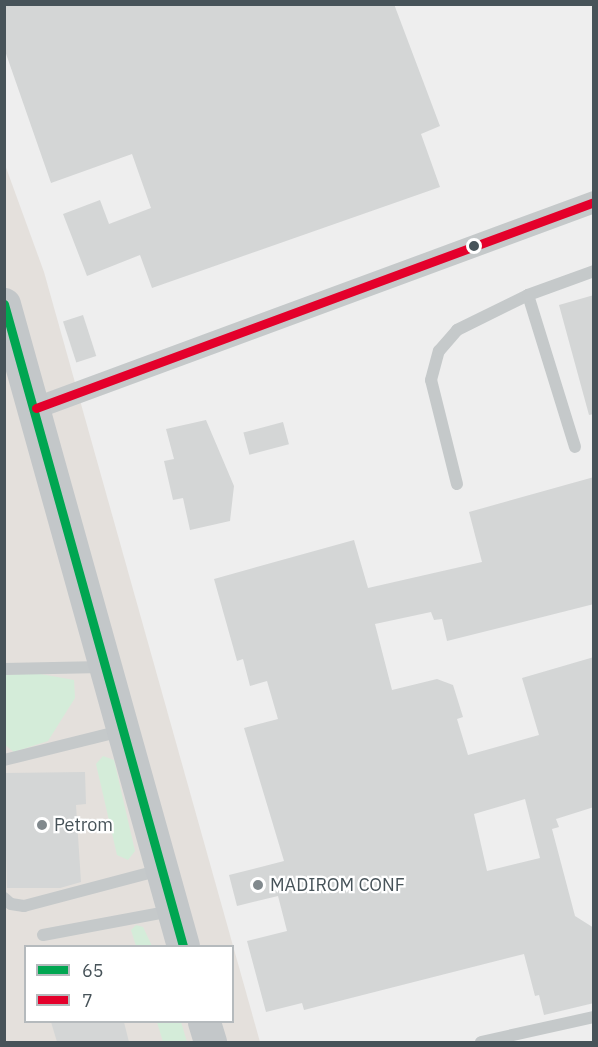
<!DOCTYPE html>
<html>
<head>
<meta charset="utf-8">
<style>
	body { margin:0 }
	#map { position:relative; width:598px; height:1047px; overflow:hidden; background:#eee; font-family:"IBM Plex Sans",sans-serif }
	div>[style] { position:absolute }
	.commercial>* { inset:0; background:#e4e0dc }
	.green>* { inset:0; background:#d4ecd9 }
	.building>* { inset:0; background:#d4d6d6; transform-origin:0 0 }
	.lane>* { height:12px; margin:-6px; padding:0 6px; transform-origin:6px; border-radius:6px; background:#c5c9ca }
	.street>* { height:22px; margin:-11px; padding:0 11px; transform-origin:11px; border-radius:11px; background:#c5c9ca }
	.primary>* { height:33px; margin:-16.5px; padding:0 16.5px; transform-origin:16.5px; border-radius:16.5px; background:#c3c7c9 }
	.bus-1>* { height:9px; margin:-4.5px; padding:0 4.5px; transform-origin:4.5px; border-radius:4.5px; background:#00a651 }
	.bus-2>* { height:9px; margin:-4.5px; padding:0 4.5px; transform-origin:4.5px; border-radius:4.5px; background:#e4002b }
	.dots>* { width:16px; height:16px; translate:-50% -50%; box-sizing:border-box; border:3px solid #fff; border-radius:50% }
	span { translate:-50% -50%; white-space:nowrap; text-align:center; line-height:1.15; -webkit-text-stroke:4.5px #fff; paint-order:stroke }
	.poi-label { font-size:18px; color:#475359 }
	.left { translate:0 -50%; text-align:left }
	.frame { position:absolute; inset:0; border:6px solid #475359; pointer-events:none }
	.legend { position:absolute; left:24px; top:945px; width:210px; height:78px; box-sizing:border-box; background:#fff; border:2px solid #b5babd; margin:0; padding:8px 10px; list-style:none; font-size:18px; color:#475359 }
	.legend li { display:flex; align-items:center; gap:12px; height:30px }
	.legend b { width:30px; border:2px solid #b5babd }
</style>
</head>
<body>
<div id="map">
	<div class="commercial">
		<i style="clip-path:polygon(evenodd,4px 162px,44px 272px,260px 1042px,5px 1042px,4px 162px,26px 946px,232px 946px,232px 1022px,26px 1022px,26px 946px)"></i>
	</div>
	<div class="green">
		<i style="clip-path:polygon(35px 673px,74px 680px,75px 698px,48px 741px,14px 752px,5px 745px,4px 675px)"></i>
		<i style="clip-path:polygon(103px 756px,114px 760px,135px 851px,128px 860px,117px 855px,96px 764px)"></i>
		<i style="clip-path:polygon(136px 925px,143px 927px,152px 946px,136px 946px,131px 930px)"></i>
		<i style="clip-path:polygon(157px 1022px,181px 1022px,187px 1042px,163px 1042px)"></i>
	</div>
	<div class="building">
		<i style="clip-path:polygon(4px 4px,394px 4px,440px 126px,421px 134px,440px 187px,152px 288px,140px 255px,87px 276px,63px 214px,100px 200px,109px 224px,151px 208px,132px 154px,51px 183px,4px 48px)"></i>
		<i style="clip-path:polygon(594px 295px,594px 414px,589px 415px,559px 305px)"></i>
		<i style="left:83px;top:315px;width:43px;height:21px;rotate:72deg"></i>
		<i style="clip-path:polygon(206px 420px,234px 486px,230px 521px,190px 530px,183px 498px,173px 500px,164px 461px,174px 459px,166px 429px)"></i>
		<i style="left:283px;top:422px;width:23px;height:41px;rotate:75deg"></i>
		<i style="clip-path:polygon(evenodd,594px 477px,594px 604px,447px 641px,442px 619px,434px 620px,431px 612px,375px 624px,392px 690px,437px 679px,453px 685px,463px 717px,457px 719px,468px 755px,539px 735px,522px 678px,594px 657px,594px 807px,556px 819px,559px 827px,552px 829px,575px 916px,594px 928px,594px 1003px,544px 1015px,539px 995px,535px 996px,524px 954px,304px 1010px,302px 1003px,266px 1012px,247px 941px,287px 931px,278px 896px,237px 906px,229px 875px,284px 861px,244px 728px,278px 719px,267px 681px,250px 686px,243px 659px,237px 661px,214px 579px,354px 540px,368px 588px,482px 562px,469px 512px,594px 477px,525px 799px,540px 858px,487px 871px,474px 814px,525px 799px)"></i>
		<i style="clip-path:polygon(85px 772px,86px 804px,76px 805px,81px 882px,60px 888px,7px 888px,4px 773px)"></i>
		<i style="clip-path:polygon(51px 1022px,124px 1022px,129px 1042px,57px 1042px)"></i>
	</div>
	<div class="lane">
		<i style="left:528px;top:295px;width:159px;rotate:72.8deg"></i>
		<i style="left:457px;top:484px;width:107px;rotate:-104deg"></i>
		<i style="left:431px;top:380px;width:30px;rotate:-75deg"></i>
		<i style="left:439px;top:351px;width:28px;rotate:-49deg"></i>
		<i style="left:457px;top:330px;width:79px;rotate:-26.2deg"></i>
		<i style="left:528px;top:295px;width:70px;rotate:-20deg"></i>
		<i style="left:4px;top:669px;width:99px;rotate:-1.2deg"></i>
		<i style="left:4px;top:760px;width:121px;rotate:-13.9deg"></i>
		<i style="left:4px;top:898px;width:9px;rotate:41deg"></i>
		<i style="left:11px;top:904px;width:13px;rotate:9deg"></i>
		<i style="left:24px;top:906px;width:141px;rotate:-14.8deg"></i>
		<i style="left:43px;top:935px;width:130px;rotate:-10.6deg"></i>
		<i style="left:481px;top:1042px;width:116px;rotate:-12.5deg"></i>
	</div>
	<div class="street">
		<i style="left:36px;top:408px;width:595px;rotate:-20.26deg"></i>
	</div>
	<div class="primary">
		<i style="left:4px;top:304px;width:666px;rotate:74.42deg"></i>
		<i style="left:204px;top:1022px;width:21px;rotate:73deg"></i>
	</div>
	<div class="bus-1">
		<i style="left:4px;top:304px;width:666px;rotate:74.42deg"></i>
	</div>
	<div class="bus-2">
		<i style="left:36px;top:408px;width:595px;rotate:-20.26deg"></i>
	</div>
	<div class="dots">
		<i style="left:474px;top:246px;background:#475359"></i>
		<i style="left:42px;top:825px;background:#81898d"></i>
		<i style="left:258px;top:885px;background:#81898d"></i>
	</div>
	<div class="poi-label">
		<span class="left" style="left:54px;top:825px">Petrom</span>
		<span class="left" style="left:270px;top:885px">MADIROM CONF</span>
	</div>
	<div class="frame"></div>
	<ul class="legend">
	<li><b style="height:8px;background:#00a651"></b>65</li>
	<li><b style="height:8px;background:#e4002b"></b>7</li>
	</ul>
</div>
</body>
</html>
